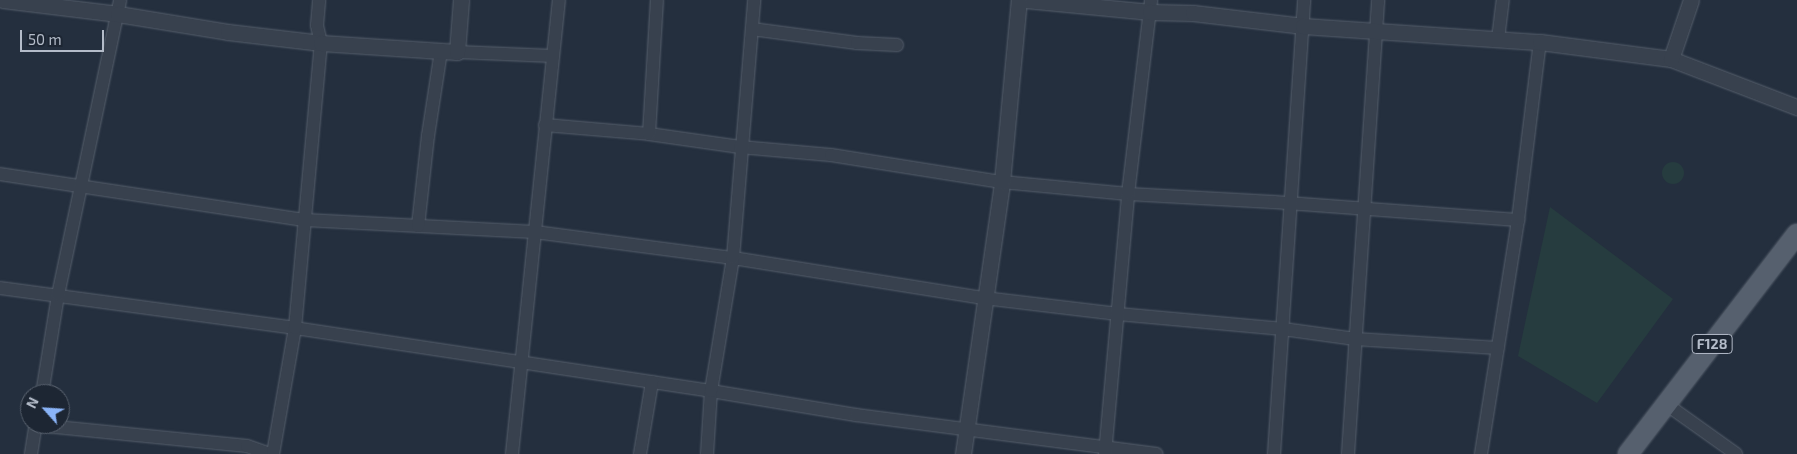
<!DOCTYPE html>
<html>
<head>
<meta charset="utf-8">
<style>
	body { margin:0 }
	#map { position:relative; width:1797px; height:454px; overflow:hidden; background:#242f3e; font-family:"Exo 2",sans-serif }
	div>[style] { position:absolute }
	.green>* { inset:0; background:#263c3f }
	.round { border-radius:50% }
	.roads { filter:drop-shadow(0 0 1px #565f6c) drop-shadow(0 0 1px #565f6c) }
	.minor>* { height:12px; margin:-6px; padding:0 6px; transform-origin:6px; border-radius:6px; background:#38414e }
	.tertiary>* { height:15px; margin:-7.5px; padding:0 7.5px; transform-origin:7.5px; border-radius:7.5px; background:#38414e }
	.primary>* { height:20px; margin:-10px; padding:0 10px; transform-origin:10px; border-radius:10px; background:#56606e }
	span { translate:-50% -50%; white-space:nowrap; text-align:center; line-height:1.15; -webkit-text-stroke:4.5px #1d2633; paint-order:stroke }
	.shield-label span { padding:1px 4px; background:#1d2633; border:1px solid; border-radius:4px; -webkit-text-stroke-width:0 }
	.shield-label { font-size:14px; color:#b4bcc9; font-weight:700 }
	.north { position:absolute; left:20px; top:384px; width:50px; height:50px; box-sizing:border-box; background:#1d2633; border:1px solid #59626f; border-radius:50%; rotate:296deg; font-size:14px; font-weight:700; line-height:20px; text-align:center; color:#b4bcc9 }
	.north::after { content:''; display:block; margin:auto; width:18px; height:22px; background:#8ab4f8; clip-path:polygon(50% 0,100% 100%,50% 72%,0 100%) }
	.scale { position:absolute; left:20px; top:30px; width:84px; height:22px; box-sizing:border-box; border:2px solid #b4bcc9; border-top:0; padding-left:6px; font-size:15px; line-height:18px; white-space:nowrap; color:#b4bcc9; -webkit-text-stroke:4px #1d2633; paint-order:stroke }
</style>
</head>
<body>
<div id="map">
	<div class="green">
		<i class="round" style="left:1662px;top:162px;width:22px;height:22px"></i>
		<i style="clip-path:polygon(1550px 207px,1673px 299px,1597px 403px,1518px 356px)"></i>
	</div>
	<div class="roads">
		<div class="minor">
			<i style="left:752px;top:29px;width:106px;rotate:7.6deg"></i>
			<i style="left:857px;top:43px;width:40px;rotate:2.9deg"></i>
			<i style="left:1498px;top:39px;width:39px;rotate:-83deg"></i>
			<i style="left:457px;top:52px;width:96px;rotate:2.4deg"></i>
			<i style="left:545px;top:125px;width:104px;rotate:4.9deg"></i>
			<i style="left:649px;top:134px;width:92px;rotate:8.1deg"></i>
			<i style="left:740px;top:147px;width:91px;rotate:5deg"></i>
			<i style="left:831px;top:155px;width:173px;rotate:9deg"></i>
			<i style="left:1002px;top:182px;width:127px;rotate:5.4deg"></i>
			<i style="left:1128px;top:194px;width:145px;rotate:3.2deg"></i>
			<i style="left:1273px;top:202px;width:246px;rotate:4.2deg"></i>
			<i style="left:649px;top:134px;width:134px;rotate:-86.6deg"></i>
			<i style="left:0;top:174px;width:308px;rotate:8.6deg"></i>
			<i style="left:305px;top:220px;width:230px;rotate:3deg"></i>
			<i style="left:535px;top:232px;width:200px;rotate:7.5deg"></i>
			<i style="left:733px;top:258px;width:254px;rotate:9.1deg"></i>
			<i style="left:984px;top:298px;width:135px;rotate:6.8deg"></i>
			<i style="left:1118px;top:314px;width:166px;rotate:5.2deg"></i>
			<i style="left:1283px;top:329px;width:73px;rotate:7.9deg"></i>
			<i style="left:1355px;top:339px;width:143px;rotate:3.6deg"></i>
			<i style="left:418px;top:226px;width:91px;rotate:-83.7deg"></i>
			<i style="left:428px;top:136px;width:86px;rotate:-81.3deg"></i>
			<i style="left:0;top:288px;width:298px;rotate:7.7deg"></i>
			<i style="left:295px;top:328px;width:421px;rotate:8.6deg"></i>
			<i style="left:711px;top:391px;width:147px;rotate:9.4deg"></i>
			<i style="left:856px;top:415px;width:303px;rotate:7.4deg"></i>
			<i style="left:42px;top:394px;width:100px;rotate:-80.8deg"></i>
			<i style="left:58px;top:295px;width:301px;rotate:-78.1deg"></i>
			<i style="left:1666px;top:404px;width:86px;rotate:35.5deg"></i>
			<i style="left:36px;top:425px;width:212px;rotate:5.7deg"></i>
			<i style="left:247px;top:446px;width:24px;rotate:19deg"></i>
			<i style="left:31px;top:454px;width:30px;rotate:-81deg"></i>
			<i style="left:273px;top:454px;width:128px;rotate:-80.1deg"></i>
			<i style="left:295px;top:328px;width:286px;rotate:-84.8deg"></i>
			<i style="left:321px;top:43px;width:18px;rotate:-103deg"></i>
			<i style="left:317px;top:25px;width:25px;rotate:-85deg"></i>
			<i style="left:512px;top:454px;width:456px;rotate:-84.1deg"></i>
			<i style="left:640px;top:454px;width:73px;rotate:-80.5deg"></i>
			<i style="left:707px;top:454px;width:63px;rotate:-86.4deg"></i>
			<i style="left:711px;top:391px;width:135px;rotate:-80.6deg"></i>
			<i style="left:733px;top:258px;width:259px;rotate:-85.3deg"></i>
			<i style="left:1105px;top:454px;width:261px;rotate:-84.9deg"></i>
			<i style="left:1128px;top:194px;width:195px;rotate:-83.2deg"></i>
			<i style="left:1274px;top:454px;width:455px;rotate:-86.2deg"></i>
			<i style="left:1348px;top:454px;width:455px;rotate:-86.2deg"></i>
			<i style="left:1481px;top:454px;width:237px;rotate:-81deg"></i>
			<i style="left:1518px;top:220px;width:179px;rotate:-83deg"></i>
		</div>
		<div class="tertiary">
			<i style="left:3px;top:0;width:116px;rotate:6.9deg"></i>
			<i style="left:118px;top:14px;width:111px;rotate:9.3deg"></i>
			<i style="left:228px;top:32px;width:94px;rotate:6.7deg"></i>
			<i style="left:321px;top:43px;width:136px;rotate:3.8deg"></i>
			<i style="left:457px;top:52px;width:52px;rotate:-85.6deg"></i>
			<i style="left:1026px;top:0;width:125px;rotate:5.5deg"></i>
			<i style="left:1150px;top:12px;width:43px;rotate:1.3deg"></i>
			<i style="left:1193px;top:13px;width:111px;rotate:6.7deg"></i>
			<i style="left:1303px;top:26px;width:238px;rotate:3.9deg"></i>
			<i style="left:1540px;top:42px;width:132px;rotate:7.4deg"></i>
			<i style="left:1671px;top:59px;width:135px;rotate:20.9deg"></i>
			<i style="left:1671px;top:59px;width:62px;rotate:-71.3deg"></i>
			<i style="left:963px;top:454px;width:275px;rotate:-81.8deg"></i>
			<i style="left:1002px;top:182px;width:183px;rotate:-84.7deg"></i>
		</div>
		<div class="primary">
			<i style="left:1628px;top:454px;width:277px;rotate:-52.5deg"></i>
		</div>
	</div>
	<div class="shield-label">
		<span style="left:1712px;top:344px">F128</span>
	</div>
	<div class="north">N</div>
	<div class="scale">50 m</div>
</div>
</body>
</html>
